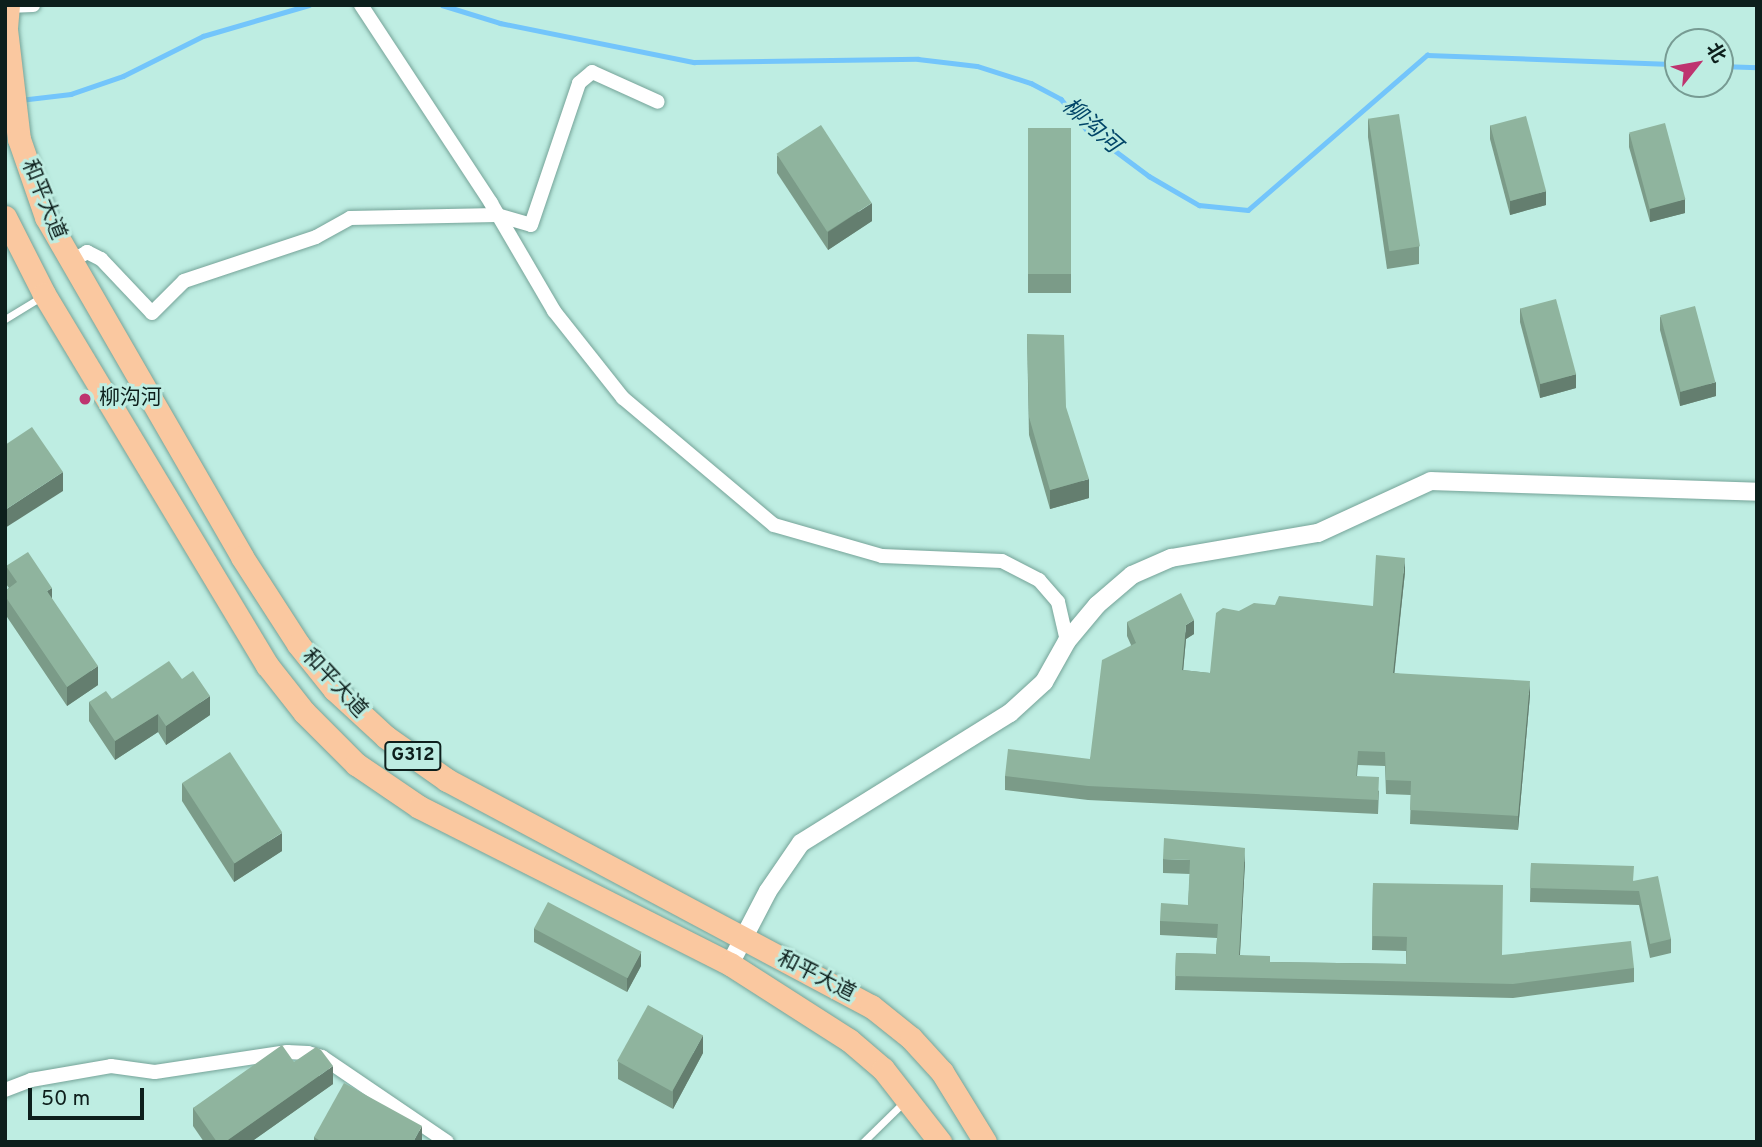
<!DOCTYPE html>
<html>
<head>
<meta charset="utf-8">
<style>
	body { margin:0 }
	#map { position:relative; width:1762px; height:1147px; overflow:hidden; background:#beede2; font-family:Overpass,"Noto Sans SC",sans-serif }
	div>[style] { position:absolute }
	.stream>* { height:4.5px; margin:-2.25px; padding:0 2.25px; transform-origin:2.25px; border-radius:2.25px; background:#73c5fb }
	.roads { filter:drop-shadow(0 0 2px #75a398) drop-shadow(0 0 2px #75a398) }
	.service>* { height:7px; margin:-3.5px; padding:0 3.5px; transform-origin:3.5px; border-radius:3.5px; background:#fff }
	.minor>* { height:14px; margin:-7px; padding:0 7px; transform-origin:7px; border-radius:7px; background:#fff }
	.tertiary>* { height:18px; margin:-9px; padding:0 9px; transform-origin:9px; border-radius:9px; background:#fff }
	.trunk>* { height:23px; margin:-11.5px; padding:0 11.5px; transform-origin:11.5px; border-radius:11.5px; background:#fac8a0 }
	.wall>* { inset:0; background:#7b9b88; transform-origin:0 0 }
	.shaded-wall>* { inset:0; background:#647e6f }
	.building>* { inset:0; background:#8fb49e; transform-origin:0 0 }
	.dots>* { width:19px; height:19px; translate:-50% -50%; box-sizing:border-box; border:4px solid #beede2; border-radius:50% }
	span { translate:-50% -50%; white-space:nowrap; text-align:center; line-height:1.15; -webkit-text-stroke:6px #beede2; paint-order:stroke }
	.shield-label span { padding:2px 5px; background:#beede2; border:2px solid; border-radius:5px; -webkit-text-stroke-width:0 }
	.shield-label { font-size:19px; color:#0d1f1c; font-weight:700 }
	.street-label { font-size:21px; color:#0d1f1c }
	.poi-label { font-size:21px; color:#0d1f1c }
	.left { translate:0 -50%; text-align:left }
	.water-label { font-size:23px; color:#004568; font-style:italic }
	.frame { position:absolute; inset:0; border:7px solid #0d1f1c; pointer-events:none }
	.north { position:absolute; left:1664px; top:28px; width:70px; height:70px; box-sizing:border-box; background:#beede2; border:2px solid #779b93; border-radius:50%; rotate:59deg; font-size:19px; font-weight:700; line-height:28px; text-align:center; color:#0d1f1c }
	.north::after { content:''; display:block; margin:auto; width:24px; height:32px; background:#be346f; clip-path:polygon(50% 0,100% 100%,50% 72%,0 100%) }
	.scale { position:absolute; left:28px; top:1088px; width:116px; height:32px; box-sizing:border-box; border:4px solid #0d1f1c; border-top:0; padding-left:9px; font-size:21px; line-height:24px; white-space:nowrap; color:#0d1f1c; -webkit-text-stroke:5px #beede2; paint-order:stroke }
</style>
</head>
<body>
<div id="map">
	<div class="stream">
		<i style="left:442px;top:5px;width:61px;rotate:17.2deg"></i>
		<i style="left:500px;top:23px;width:198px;rotate:11.4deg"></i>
		<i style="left:694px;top:62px;width:224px;rotate:-0.8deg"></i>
		<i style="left:918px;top:59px;width:59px;rotate:6.8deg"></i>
		<i style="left:977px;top:66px;width:57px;rotate:17.5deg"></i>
		<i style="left:1031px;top:83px;width:34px;rotate:28deg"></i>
		<i style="left:1061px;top:99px;width:39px;rotate:50deg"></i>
		<i style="left:1086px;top:129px;width:79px;rotate:36.7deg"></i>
		<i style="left:1149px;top:176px;width:58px;rotate:30.1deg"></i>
		<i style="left:1199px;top:205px;width:49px;rotate:5.8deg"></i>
		<i style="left:1248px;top:210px;width:237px;rotate:-40.9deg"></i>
		<i style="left:1427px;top:55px;width:251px;rotate:2.1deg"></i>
		<i style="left:1720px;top:66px;width:37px;rotate:2deg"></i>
		<i style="left:20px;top:100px;width:51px;rotate:-6.7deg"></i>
		<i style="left:71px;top:94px;width:55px;rotate:-19.1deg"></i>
		<i style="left:123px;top:76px;width:89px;rotate:-26.6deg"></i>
		<i style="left:203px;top:36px;width:110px;rotate:-16.3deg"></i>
	</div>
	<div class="roads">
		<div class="service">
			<i style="left:5px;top:319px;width:42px;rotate:-31.4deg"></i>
			<i style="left:863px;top:1142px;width:59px;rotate:-44.3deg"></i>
		</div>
		<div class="minor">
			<i style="left:361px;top:5px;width:237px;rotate:56.7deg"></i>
			<i style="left:491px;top:203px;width:125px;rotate:59.7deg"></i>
			<i style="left:554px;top:311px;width:111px;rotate:51.6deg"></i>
			<i style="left:623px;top:398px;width:197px;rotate:40.1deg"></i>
			<i style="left:774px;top:525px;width:112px;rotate:16deg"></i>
			<i style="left:882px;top:556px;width:120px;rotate:2.4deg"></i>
			<i style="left:1002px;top:561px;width:42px;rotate:27.2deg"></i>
			<i style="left:1039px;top:580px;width:29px;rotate:49deg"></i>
			<i style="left:1058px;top:602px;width:40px;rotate:77deg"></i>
			<i style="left:8px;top:6px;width:25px;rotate:-2deg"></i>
			<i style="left:70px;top:262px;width:20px;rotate:-30deg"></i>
			<i style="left:87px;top:252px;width:16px;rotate:27deg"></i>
			<i style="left:101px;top:259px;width:74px;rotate:46.6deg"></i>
			<i style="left:152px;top:313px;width:45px;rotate:-45deg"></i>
			<i style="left:184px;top:281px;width:139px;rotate:-18.4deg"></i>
			<i style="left:316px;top:237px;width:39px;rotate:-29deg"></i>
			<i style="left:350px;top:218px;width:147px;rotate:-1.2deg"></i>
			<i style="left:497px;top:215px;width:35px;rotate:16deg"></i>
			<i style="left:531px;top:225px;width:150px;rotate:-71.3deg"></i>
			<i style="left:579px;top:83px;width:17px;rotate:-40deg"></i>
			<i style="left:592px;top:72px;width:72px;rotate:24.4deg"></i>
			<i style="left:5px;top:1090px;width:28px;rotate:-21deg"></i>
			<i style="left:31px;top:1080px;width:81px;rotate:-9.9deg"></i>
			<i style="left:111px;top:1066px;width:44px;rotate:7.8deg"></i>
			<i style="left:155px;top:1072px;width:134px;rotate:-8.6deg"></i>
			<i style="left:287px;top:1052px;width:21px;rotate:3deg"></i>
			<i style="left:308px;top:1053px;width:15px;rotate:16deg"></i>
			<i style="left:322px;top:1057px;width:151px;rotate:34.2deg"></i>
		</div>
		<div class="tertiary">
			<i style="left:730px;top:964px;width:82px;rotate:-62.5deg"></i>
			<i style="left:768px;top:891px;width:58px;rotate:-55.5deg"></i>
			<i style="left:801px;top:843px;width:246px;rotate:-31.9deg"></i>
			<i style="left:1010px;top:713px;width:46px;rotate:-42.4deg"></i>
			<i style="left:1044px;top:682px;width:47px;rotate:-60.7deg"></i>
			<i style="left:1067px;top:641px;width:47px;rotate:-50.2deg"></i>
			<i style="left:1097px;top:605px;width:46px;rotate:-40.6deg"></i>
			<i style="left:1132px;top:575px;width:43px;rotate:-23.6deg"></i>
			<i style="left:1171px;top:558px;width:149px;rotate:-9.7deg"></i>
			<i style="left:1318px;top:533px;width:124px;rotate:-24.7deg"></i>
			<i style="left:1431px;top:481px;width:326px;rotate:1.9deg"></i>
		</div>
		<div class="trunk">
			<i style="left:8px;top:5px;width:24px;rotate:95deg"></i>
			<i style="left:6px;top:29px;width:111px;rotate:83.3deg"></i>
			<i style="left:19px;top:139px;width:83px;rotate:70.9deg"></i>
			<i style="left:46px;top:217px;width:392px;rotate:60deg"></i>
			<i style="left:242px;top:557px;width:103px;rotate:57.2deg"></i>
			<i style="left:298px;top:644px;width:58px;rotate:51.3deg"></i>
			<i style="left:334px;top:689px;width:71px;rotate:42.7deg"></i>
			<i style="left:386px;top:737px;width:75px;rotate:35.2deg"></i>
			<i style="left:447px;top:780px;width:480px;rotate:28.1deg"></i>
			<i style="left:871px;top:1006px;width:51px;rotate:38.7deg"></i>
			<i style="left:911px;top:1038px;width:46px;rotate:47.6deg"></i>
			<i style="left:942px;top:1072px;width:82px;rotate:58.4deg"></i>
			<i style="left:5px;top:217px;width:86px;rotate:63.1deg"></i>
			<i style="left:44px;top:294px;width:433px;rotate:59deg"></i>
			<i style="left:267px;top:665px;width:60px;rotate:51.8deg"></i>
			<i style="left:304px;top:712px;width:74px;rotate:45deg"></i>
			<i style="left:356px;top:764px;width:76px;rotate:34.3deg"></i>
			<i style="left:419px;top:807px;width:348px;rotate:26.8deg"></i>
			<i style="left:730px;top:964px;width:141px;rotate:32.6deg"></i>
			<i style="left:849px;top:1040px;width:45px;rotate:40.5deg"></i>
			<i style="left:883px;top:1069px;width:93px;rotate:52deg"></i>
		</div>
	</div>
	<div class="wall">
		<i style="clip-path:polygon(1368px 118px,1419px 246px,1419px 264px,1387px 269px,1368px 137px)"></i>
		<i style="clip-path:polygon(1490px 125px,1546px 205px,1510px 215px,1490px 139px)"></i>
		<i style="left:1028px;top:128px;width:43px;height:165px"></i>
		<i style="clip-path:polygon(1629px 133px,1685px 213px,1650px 222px,1629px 147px)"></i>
		<i style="clip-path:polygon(777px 155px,872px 221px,828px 250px,777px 173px)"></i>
		<i style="clip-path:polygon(1520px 308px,1576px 388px,1540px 398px,1520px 322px)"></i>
		<i style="clip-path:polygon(1660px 316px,1716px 396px,1680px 406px,1660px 330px)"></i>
		<i style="clip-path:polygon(1027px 334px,1089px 498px,1050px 509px,1029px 435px)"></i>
		<i style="clip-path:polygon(6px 566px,52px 599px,98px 685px,67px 706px,5px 614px,5px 591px,9px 588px,6px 584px)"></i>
		<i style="clip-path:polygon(1405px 572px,1394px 673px,1530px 695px,1518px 830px,1410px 824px,1411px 795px,1386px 794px,1385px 766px,1358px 765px,1357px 776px,1379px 791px,1378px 814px,1088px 800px,1005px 790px,1005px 776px,1090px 759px,1131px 645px,1127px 636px,1127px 622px,1194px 634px,1186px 639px,1183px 670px,1210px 673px,1239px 611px,1275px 605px,1373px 606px)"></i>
		<i style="clip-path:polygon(182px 679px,210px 715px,166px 745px,158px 732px,115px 760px,89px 721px,89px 702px,112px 699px)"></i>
		<i style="clip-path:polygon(182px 783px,282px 851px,234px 882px,182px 801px)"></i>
		<i style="clip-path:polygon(1163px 859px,1245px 862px,1240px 955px,1270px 962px,1406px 964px,1406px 951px,1372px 950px,1373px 883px,1502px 955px,1634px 968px,1634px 982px,1513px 998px,1175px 990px,1176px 953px,1216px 954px,1217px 938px,1160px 935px,1160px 921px,1188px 905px,1190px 874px,1163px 873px)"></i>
		<i style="clip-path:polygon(1531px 863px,1634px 881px,1671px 939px,1671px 953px,1650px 958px,1639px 905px,1530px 902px)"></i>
		<i style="clip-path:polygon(534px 928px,641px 966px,627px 992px,534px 942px)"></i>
		<i style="clip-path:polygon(703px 1053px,673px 1109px,618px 1079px,618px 1061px)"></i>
		<i style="clip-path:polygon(294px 1062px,333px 1084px,251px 1142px,204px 1142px,193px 1126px,193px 1108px)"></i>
		<i style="clip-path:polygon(314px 1137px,422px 1142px,314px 1142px)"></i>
	</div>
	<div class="shaded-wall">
		<i style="clip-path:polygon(1546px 191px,1546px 205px,1510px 215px,1510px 201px)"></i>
		<i style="clip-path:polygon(1685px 199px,1685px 213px,1650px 222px,1650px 208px)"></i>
		<i style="clip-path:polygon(872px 203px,872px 221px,828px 250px,828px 232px)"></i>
		<i style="clip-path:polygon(1576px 374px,1576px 388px,1540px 398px,1540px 384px)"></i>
		<i style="clip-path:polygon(1716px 382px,1716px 396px,1680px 406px,1680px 392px)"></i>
		<i style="clip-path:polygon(63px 472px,63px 491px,5px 528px,5px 510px)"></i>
		<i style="clip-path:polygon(1089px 479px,1089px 498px,1050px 509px,1050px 490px)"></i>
		<i style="clip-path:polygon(1405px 558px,1405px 572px,1393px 687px,1393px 673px)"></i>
		<i style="clip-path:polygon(52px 588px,52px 607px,47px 591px)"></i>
		<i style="clip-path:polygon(1194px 620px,1194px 634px,1186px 639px,1182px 684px,1182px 670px,1186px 625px)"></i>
		<i style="clip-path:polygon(98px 666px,98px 685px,67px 706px,67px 687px)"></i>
		<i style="clip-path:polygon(1530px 681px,1530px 695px,1518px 830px,1518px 816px)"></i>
		<i style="clip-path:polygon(210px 696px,210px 715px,166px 745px,166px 726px)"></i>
		<i style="clip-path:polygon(158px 714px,158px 732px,115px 760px,115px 741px)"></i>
		<i style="clip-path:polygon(282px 833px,282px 851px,234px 882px,234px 863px)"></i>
		<i style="clip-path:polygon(1245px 848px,1245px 862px,1239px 969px,1239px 955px)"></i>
		<i style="clip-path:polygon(641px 952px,641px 966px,627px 992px,627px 978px)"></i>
		<i style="clip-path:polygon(703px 1035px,703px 1053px,673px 1109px,673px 1090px)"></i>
		<i style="clip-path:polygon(333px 1066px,333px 1084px,251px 1142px,225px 1142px)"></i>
		<i style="clip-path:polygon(422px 1126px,422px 1142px,413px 1142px)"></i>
	</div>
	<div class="building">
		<i style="left:1399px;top:114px;width:134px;height:31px;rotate:81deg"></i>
		<i style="left:1526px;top:116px;width:78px;height:37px;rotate:75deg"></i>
		<i style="left:1665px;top:123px;width:79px;height:37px;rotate:75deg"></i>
		<i style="left:821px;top:125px;width:93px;height:53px;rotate:57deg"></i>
		<i style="left:1028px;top:128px;width:43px;height:146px"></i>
		<i style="left:1556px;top:299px;width:78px;height:37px;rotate:75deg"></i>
		<i style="left:1695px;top:306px;width:79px;height:36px;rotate:75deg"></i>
		<i style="clip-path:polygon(1027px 334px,1064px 335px,1066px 407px,1089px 479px,1050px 490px,1029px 417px)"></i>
		<i style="clip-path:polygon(32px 427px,63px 472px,5px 510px,5px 445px)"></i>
		<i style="clip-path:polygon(28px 552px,52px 588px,47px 591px,98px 666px,67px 687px,5px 596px,5px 591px,17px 582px,6px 566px)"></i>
		<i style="clip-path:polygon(1376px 555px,1405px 558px,1393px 673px,1530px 681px,1518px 816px,1410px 810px,1411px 781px,1386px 780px,1385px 752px,1358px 751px,1356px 776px,1379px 777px,1378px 800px,1088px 786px,1005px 776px,1008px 749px,1090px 759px,1102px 660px,1136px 643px,1127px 622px,1181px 593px,1194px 620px,1186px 625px,1182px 670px,1210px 673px,1216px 613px,1223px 608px,1239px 611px,1254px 603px,1275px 605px,1279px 596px,1373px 606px)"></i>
		<i style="clip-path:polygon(169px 661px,182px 679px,193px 671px,210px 696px,166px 726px,158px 714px,115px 741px,89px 702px,106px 691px,112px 699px)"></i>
		<i style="left:230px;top:752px;width:96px;height:57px;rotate:57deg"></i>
		<i style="clip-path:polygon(1164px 838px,1245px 848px,1239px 955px,1270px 956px,1270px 962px,1406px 964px,1407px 937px,1372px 936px,1373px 883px,1503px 885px,1502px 955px,1631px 941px,1634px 968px,1513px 984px,1175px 976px,1176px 953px,1216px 954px,1218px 924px,1160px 921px,1161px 903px,1188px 905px,1190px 860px,1163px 859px)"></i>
		<i style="clip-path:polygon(1531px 863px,1634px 866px,1633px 881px,1658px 876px,1671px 939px,1650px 944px,1639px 891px,1530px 888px)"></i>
		<i style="left:548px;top:902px;width:106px;height:30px;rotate:28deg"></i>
		<i style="left:648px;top:1005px;width:63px;height:64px;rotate:29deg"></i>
		<i style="clip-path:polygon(282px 1045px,294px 1062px,316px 1047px,321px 1050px,333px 1066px,225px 1142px,217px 1142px,193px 1108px)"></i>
		<i style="clip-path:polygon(344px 1083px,422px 1126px,413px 1142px,322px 1142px,314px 1137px)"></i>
	</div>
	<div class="dots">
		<i style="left:85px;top:399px;background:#be346f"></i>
	</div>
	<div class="shield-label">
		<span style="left:413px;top:756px">G312</span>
	</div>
	<div class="street-label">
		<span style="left:43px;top:200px;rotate:68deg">和平大道</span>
		<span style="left:334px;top:684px;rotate:47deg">和平大道</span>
		<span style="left:816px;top:977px;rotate:27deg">和平大道</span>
	</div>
	<div class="poi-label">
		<span class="left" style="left:99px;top:399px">柳沟河</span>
	</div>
	<div class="water-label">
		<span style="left:1090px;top:127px;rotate:42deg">柳沟河</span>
	</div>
	<div class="frame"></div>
	<div class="north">北</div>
	<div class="scale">50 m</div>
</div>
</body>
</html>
